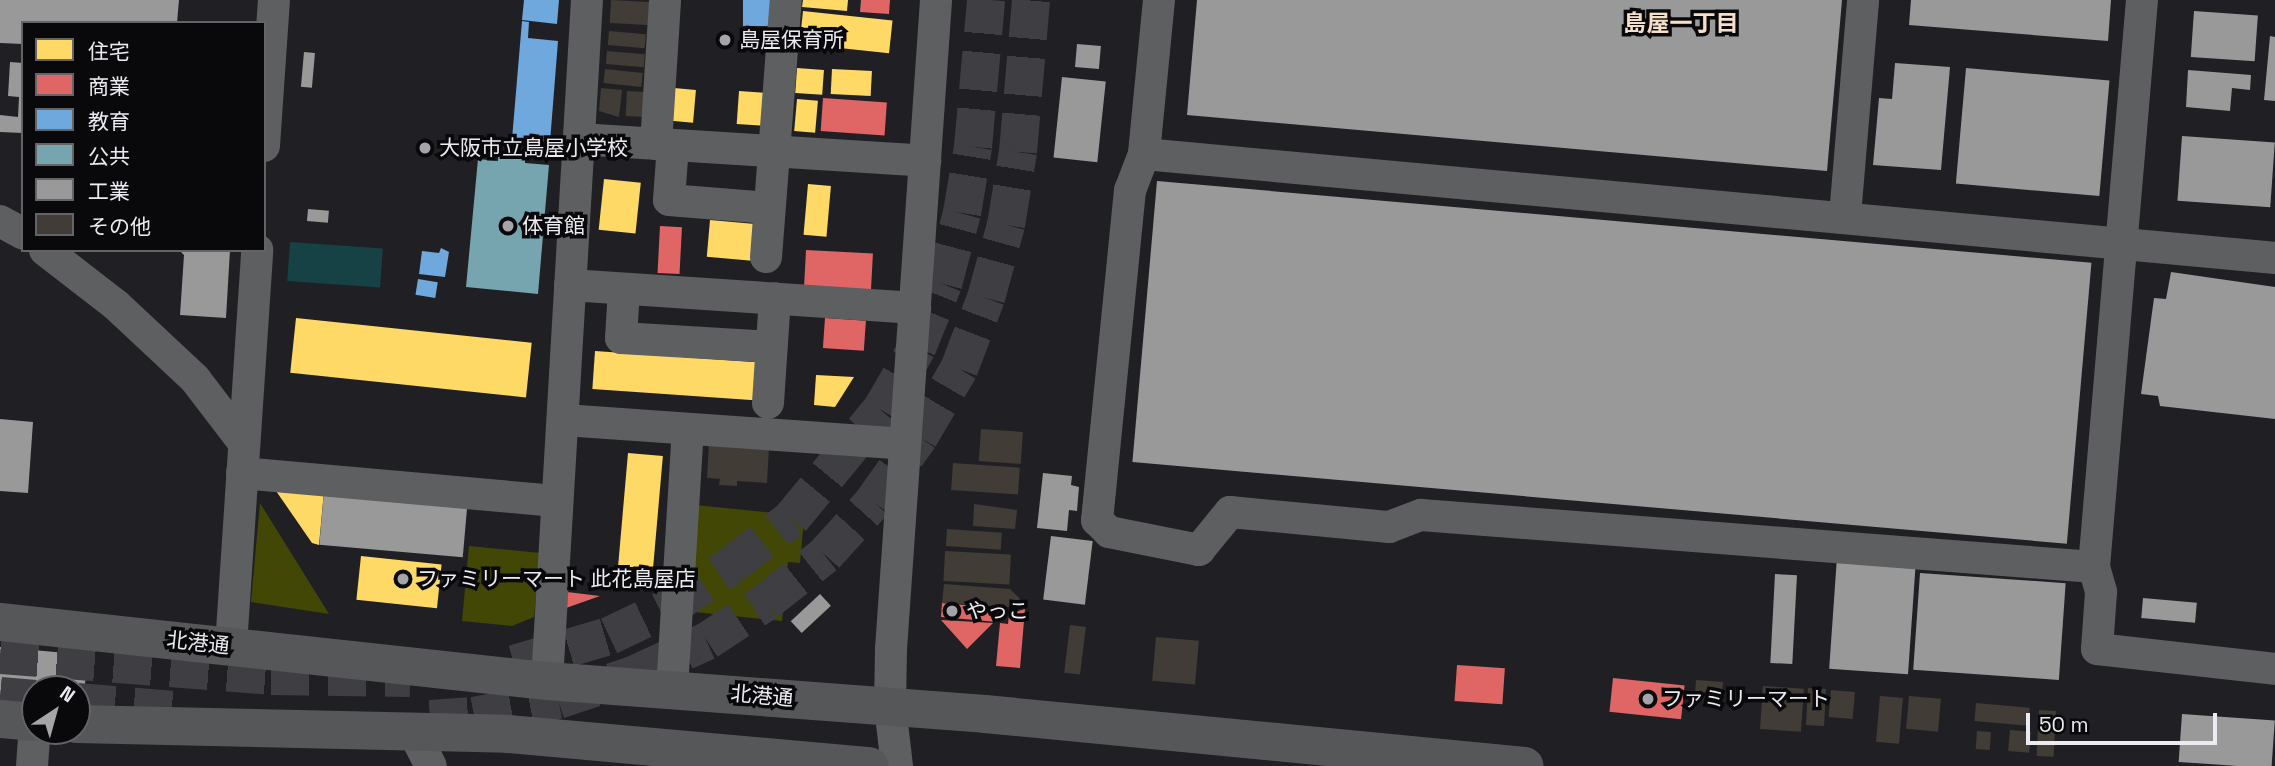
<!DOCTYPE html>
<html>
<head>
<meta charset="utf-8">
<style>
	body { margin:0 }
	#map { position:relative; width:2275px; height:766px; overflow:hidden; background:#202024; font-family:"Space Grotesk","Noto Sans JP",sans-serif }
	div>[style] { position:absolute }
	.green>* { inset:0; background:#424705 }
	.water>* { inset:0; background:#164245; transform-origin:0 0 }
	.homes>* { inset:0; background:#ffd966; transform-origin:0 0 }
	.shops>* { inset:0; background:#e06666; transform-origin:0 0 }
	.schools>* { inset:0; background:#6fa8dc; transform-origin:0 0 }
	.public>* { inset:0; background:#76a5af }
	.industry>* { inset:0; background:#999; transform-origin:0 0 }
	.building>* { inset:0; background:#413c35; transform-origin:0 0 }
	.highway-tunnel>* { height:38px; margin-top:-19px; transform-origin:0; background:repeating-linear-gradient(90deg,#3e3e43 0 38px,transparent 0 57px) }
	.minor>* { height:32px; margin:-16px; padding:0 16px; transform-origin:16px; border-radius:16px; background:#5e5f60 }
	.major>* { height:38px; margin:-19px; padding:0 19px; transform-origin:19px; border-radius:19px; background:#565759 }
	.dots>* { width:19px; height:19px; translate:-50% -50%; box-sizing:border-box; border:4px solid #09090c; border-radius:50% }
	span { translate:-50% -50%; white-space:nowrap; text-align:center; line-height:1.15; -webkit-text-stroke:7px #09090c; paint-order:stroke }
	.poi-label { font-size:21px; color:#ebebf1 }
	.left { translate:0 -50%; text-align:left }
	.street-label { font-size:21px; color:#ebebf1 }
	.neighbourhood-label { font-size:23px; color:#f6dfc8; font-weight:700 }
	.legend { position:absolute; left:21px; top:21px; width:245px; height:231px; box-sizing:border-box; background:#09090c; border:2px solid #636368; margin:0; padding:9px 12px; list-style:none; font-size:21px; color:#ebebf1 }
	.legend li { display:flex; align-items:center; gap:14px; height:35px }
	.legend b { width:35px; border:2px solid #636368 }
	.north { position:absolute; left:21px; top:675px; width:70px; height:70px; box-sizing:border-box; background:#09090c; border:2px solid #636368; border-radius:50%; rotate:36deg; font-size:19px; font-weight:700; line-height:28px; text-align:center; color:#ebebf1 }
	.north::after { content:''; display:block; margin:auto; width:24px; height:32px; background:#a4a4a9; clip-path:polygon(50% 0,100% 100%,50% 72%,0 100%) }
	.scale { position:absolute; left:2026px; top:713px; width:191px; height:32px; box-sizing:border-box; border:4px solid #ebebf1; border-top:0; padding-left:9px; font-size:21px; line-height:24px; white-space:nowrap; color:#ebebf1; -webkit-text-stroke:5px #09090c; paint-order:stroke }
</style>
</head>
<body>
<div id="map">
	<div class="green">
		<i style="clip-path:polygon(260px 503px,329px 614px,251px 602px)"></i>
		<i style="clip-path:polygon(695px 505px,785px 514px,786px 507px,805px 509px,800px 563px,788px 562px,782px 621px,685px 611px)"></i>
		<i style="clip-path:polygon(469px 546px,540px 553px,534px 617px,512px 626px,462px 621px)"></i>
	</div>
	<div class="water">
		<i style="left:290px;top:242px;width:93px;height:39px;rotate:4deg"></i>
	</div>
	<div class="homes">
		<i style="clip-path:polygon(803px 0,848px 0,847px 11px,802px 7px)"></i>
		<i style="left:803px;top:11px;width:90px;height:33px;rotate:6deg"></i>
		<i style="left:797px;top:68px;width:27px;height:25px;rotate:4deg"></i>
		<i style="left:832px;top:69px;width:40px;height:25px;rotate:3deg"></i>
		<i style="left:674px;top:88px;width:22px;height:33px;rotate:5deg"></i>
		<i style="left:739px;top:91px;width:28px;height:33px;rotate:4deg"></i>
		<i style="left:797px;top:99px;width:21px;height:32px;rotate:5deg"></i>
		<i style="left:604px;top:179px;width:37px;height:51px;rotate:6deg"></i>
		<i style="left:808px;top:184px;width:23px;height:51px;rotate:5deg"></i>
		<i style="left:710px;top:220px;width:48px;height:37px;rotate:5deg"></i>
		<i style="left:296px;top:318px;width:237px;height:55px;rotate:6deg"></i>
		<i style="left:595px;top:351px;width:166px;height:38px;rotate:4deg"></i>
		<i style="clip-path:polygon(816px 375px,854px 377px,835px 407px,814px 405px)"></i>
		<i style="left:628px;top:453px;width:35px;height:114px;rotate:5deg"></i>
		<i style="clip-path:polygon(274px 488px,324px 491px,319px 545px,312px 543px)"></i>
		<i style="left:361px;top:556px;width:81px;height:44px;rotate:6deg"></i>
	</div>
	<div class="shops">
		<i style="clip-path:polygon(861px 0,890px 0,889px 14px,860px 12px)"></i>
		<i style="left:823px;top:98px;width:64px;height:33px;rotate:4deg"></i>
		<i style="left:660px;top:226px;width:22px;height:47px;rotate:3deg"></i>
		<i style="left:806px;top:250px;width:67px;height:37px;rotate:3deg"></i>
		<i style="left:825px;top:318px;width:41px;height:30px;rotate:4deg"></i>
		<i style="clip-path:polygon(567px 592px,600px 596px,566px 608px)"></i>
		<i style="clip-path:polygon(942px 603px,1007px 609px,997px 622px,941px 617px)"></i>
		<i style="clip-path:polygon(1025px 609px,1020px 668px,996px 666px,1000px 623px,1008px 624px,1009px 614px)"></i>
		<i style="clip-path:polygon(941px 620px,993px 623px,967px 649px)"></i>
		<i style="left:1457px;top:665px;width:48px;height:36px;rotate:4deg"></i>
		<i style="left:1613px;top:678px;width:72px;height:34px;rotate:6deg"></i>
	</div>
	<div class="schools">
		<i style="clip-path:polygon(524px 0,559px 0,557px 24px,522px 20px)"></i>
		<i style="left:743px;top:0;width:29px;height:26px"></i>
		<i style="clip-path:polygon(522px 21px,529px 22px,528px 38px,558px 41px,550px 142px,512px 139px)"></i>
		<i style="clip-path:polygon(441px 248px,449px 252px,445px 277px,419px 274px,422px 251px,439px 253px)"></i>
		<i style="left:418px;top:279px;width:20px;height:16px;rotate:9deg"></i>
	</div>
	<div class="public">
		<i style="clip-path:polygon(498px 152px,525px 155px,525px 163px,549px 165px,538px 294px,466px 287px,478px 159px,498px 161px)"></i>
	</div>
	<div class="industry">
		<i style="clip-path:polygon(0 0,179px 0,177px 23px,23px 23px,23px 44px,0 43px)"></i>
		<i style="clip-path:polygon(1197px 0,1842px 0,1827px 171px,1187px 115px)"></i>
		<i style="clip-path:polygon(1911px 0,2111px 0,2108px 41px,1909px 25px)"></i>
		<i style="left:2194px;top:11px;width:64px;height:46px;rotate:4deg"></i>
		<i style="clip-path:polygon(2270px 36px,2275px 37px,2275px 101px,2264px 100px)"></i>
		<i style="left:1077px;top:44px;width:24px;height:23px;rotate:5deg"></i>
		<i style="left:304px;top:52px;width:11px;height:35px;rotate:5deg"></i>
		<i style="clip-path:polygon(10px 62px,23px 63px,23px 133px,0 132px,0 115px,18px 117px,19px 97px,8px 96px)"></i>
		<i style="clip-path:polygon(1895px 63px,1950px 67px,1941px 170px,1873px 165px,1879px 98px,1892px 99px)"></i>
		<i style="left:1966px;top:68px;width:144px;height:116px;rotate:5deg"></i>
		<i style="clip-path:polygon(2188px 70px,2251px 75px,2250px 90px,2232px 88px,2230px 111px,2186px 107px)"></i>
		<i style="left:1062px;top:77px;width:44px;height:81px;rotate:6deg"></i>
		<i style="left:2182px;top:136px;width:93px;height:65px;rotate:4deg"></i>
		<i style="left:1157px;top:181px;width:938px;height:282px;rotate:5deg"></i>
		<i style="left:308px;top:209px;width:21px;height:12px;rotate:5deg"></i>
		<i style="clip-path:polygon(179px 250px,230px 250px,226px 318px,180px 315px,184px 255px)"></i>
		<i style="clip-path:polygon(2171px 272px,2275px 287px,2275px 419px,2160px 406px,2158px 396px,2141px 394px,2154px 298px,2166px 299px)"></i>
		<i style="clip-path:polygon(0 419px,33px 422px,28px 493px,0 491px)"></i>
		<i style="clip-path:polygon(1043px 473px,1072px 476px,1071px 485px,1079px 487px,1077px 511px,1069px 510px,1067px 531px,1037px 528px)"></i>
		<i style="left:324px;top:491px;width:144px;height:54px;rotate:5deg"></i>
		<i style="left:1051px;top:536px;width:42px;height:64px;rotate:7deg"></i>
		<i style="left:1837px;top:557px;width:79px;height:112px;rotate:4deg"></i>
		<i style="left:1920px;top:573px;width:146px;height:97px;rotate:4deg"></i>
		<i style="left:1775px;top:574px;width:22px;height:89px;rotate:3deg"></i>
		<i style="left:820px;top:594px;width:16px;height:40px;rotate:47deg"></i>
		<i style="left:2143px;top:598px;width:54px;height:20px;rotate:5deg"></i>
		<i style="clip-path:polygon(0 647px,88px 655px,83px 703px,77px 703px,77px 689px,35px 689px,35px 699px,0 696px)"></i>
		<i style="left:2182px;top:714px;width:93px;height:48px;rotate:4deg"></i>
	</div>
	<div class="building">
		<i style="left:611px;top:0;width:42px;height:23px;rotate:3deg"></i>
		<i style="left:609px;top:31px;width:37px;height:14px;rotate:5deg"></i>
		<i style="left:607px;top:51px;width:38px;height:13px;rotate:5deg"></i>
		<i style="left:605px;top:69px;width:38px;height:14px;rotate:6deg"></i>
		<i style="clip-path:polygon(601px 88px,622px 90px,619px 117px,599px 111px)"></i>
		<i style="left:627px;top:91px;width:19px;height:25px;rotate:3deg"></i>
		<i style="left:981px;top:429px;width:42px;height:32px;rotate:4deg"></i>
		<i style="clip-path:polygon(709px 443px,769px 447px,767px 483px,737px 481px,737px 486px,719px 485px,720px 479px,707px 478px)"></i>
		<i style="left:953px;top:463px;width:67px;height:27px;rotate:4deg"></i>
		<i style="clip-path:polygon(974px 504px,1017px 510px,1015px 529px,973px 526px)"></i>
		<i style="left:947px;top:529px;width:55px;height:17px;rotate:4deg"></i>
		<i style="left:945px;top:551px;width:66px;height:30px;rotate:3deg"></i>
		<i style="clip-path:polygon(944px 584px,1010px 589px,1020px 599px,1009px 607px,942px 603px)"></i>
		<i style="left:1070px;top:625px;width:16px;height:48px;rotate:7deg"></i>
		<i style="left:1156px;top:637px;width:43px;height:44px;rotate:5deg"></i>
		<i style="left:1696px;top:680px;width:27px;height:19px;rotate:4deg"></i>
		<i style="left:1763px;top:686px;width:41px;height:43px;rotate:4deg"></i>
		<i style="left:1808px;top:688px;width:18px;height:37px;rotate:3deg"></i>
		<i style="left:1831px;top:690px;width:24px;height:27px;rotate:5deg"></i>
		<i style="left:1880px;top:696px;width:23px;height:46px;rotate:5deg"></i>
		<i style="left:1909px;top:696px;width:32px;height:33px;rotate:5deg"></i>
		<i style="left:1976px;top:703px;width:54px;height:18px;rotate:5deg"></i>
		<i style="left:2039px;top:710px;width:17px;height:46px;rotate:3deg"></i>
		<i style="left:2010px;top:730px;width:21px;height:21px;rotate:5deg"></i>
		<i style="left:1977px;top:731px;width:14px;height:18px;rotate:4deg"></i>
	</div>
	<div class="highway-tunnel">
		<i style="left:0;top:655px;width:272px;rotate:4.4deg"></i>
		<i style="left:271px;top:676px;width:139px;rotate:0.8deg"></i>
		<i style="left:514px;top:664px;width:99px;rotate:-16.4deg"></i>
		<i style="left:609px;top:636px;width:70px;rotate:-25.5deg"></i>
		<i style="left:672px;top:606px;width:73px;rotate:-34.3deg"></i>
		<i style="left:732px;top:565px;width:75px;rotate:-37.9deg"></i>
		<i style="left:791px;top:519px;width:141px;rotate:-50.5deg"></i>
		<i style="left:881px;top:410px;width:72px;rotate:-59.9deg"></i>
		<i style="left:917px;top:348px;width:69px;rotate:-67.9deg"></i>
		<i style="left:943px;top:284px;width:73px;rotate:-75deg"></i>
		<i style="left:962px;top:213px;width:67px;rotate:-80.5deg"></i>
		<i style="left:973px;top:147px;width:148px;rotate:-84.9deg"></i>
		<i style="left:0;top:696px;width:35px;rotate:5deg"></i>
		<i style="left:77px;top:702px;width:97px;rotate:4.7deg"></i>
		<i style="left:430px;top:719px;width:44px;rotate:-3.9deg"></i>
		<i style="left:474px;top:716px;width:86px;rotate:-10.8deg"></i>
		<i style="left:558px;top:700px;width:79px;rotate:-18.4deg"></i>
		<i style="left:633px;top:675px;width:81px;rotate:-24.7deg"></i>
		<i style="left:707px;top:641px;width:71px;rotate:-33.5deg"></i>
		<i style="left:766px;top:602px;width:75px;rotate:-38.5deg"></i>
		<i style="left:825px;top:555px;width:72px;rotate:-47.8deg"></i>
		<i style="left:873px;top:502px;width:80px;rotate:-54.7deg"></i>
		<i style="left:919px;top:437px;width:79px;rotate:-59.5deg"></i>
		<i style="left:959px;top:369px;width:76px;rotate:-69.2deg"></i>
		<i style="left:986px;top:298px;width:76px;rotate:-74.7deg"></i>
		<i style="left:1006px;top:225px;width:74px;rotate:-80.7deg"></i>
		<i style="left:1018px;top:152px;width:153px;rotate:-85.1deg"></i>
	</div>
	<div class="minor">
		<i style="left:1159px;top:0;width:155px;rotate:95.6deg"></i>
		<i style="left:1144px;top:154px;width:39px;rotate:111deg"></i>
		<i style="left:1130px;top:190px;width:332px;rotate:95.7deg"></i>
		<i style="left:1097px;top:520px;width:17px;rotate:45deg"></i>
		<i style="left:1109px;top:532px;width:92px;rotate:11.3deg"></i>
		<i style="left:1199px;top:550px;width:49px;rotate:-50.8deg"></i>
		<i style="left:1230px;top:512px;width:160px;rotate:5.4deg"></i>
		<i style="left:1389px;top:527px;width:34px;rotate:-21deg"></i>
		<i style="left:1421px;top:515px;width:675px;rotate:4.42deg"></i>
		<i style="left:2142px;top:0;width:569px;rotate:94.84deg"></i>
		<i style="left:2094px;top:567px;width:26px;rotate:74deg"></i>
		<i style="left:2101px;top:592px;width:57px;rotate:94deg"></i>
		<i style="left:2097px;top:649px;width:179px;rotate:6.4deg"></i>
		<i style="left:579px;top:139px;width:347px;rotate:3.6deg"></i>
		<i style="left:656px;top:144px;width:144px;rotate:-86.4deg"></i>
		<i style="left:673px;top:145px;width:55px;rotate:94.2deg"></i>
		<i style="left:669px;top:200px;width:100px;rotate:4.6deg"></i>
		<i style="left:264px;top:146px;width:146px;rotate:-86.1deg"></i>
		<i style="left:1144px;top:154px;width:1136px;rotate:5.25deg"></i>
		<i style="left:1845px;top:216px;width:217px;rotate:-85.2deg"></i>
		<i style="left:0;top:221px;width:26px;rotate:29deg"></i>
		<i style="left:45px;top:250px;width:90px;rotate:37.8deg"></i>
		<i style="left:116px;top:305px;width:108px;rotate:43.1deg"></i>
		<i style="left:195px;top:379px;width:81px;rotate:52.6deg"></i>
		<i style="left:766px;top:257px;width:258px;rotate:-85.6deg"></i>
		<i style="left:570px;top:285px;width:346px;rotate:3.8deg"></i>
		<i style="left:624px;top:289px;width:49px;rotate:93.5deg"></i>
		<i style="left:621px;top:338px;width:150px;rotate:3.4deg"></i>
		<i style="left:768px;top:403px;width:105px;rotate:-86.2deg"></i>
		<i style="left:564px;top:420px;width:342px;rotate:4deg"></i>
		<i style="left:242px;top:473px;width:315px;rotate:5.1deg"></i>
		<i style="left:231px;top:646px;width:397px;rotate:-86.2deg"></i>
		<i style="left:547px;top:681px;width:682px;rotate:-86.64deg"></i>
		<i style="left:672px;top:689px;width:260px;rotate:-86.5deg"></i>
		<i style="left:413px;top:731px;width:39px;rotate:63deg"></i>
		<i style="left:32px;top:766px;width:42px;rotate:-85.9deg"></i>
		<i style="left:897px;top:766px;width:60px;rotate:-96.7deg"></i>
		<i style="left:890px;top:706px;width:57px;rotate:-89deg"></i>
		<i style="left:891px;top:649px;width:651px;rotate:-86.03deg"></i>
	</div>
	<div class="major">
		<i style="left:0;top:622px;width:550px;rotate:6.16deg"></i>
		<i style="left:547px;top:681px;width:439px;rotate:4.3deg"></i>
		<i style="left:985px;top:714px;width:542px;rotate:5.5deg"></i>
		<i style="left:0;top:719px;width:35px;rotate:5deg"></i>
		<i style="left:77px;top:724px;width:431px;rotate:1.3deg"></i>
		<i style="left:508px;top:734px;width:363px;rotate:5.1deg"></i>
	</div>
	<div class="dots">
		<i style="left:725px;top:40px;background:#a4a4a9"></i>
		<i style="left:425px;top:148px;background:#a4a4a9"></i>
		<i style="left:508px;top:226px;background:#a4a4a9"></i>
		<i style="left:403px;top:579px;background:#a4a4a9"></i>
		<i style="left:952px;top:611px;background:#a4a4a9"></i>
		<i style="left:1648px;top:699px;background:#a4a4a9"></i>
	</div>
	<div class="poi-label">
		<span class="left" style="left:739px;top:40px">島屋保育所</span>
		<span class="left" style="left:439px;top:148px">大阪市立島屋小学校</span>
		<span class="left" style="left:522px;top:226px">体育館</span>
		<span class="left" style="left:417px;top:579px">ファミリーマート 此花島屋店</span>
		<span class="left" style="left:966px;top:611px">やっこ</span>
		<span class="left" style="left:1662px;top:699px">ファミリーマート</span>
	</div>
	<div class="street-label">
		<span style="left:198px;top:643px;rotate:6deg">北港通</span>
		<span style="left:762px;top:696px;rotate:5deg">北港通</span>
	</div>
	<div class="neighbourhood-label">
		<span style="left:1681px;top:23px">島屋一丁目</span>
	</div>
	<ul class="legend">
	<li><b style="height:19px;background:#ffd966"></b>住宅</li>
	<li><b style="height:19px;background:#e06666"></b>商業</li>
	<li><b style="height:19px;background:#6fa8dc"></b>教育</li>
	<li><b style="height:19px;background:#76a5af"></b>公共</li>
	<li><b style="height:19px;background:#999"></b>工業</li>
	<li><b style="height:19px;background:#413c35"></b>その他</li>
	</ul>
	<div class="north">N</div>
	<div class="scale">50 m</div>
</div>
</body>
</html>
